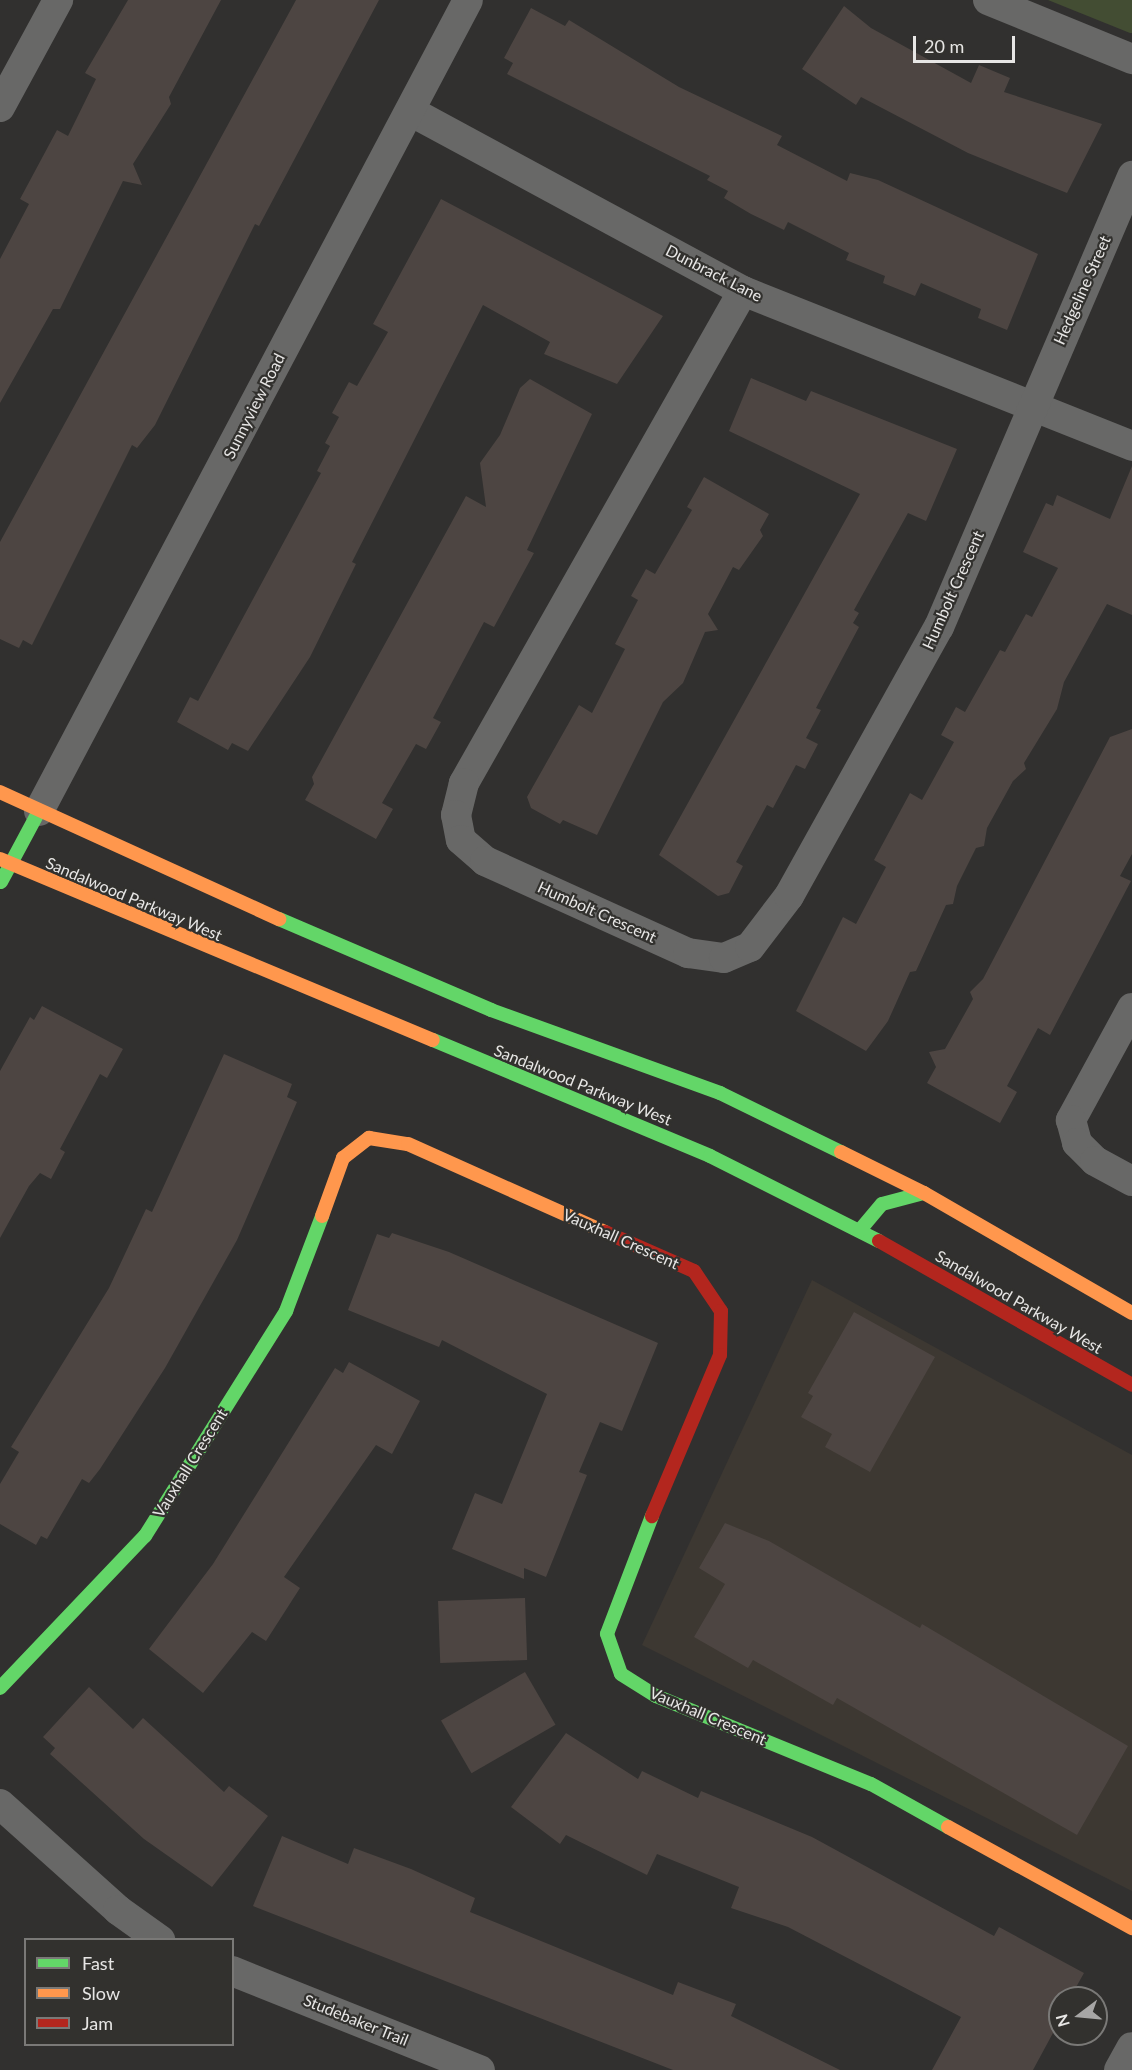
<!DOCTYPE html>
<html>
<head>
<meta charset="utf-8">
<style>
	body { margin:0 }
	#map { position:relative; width:1132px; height:2070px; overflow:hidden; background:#31302f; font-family:Lato,sans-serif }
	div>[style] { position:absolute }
	.built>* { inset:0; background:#3d3832 }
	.green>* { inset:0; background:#434d33 }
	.building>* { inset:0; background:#4d4542; transform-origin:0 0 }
	.street>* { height:30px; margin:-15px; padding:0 15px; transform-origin:15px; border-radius:15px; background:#686867 }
	.fast>* { height:14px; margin:-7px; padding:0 7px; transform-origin:7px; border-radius:7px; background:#63d668 }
	.slow>* { height:14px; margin:-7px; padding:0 7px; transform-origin:7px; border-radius:7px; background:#ff974d }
	.jam>* { height:14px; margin:-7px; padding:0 7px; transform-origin:7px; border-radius:7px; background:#b3261e }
	span { translate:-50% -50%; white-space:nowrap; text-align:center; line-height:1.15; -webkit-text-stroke:4.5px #32312e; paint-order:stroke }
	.street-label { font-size:16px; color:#e7e6e5 }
	.legend { position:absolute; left:24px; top:1938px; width:210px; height:108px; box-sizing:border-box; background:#32312e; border:2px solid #7a7977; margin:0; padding:8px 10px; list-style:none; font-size:18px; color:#e7e6e5 }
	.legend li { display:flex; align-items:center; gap:12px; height:30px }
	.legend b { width:30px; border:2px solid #7a7977 }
	.north { position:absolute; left:1048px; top:1986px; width:60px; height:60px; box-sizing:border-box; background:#32312e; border:2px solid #7a7977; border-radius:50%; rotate:254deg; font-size:16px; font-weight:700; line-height:24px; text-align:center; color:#e7e6e5 }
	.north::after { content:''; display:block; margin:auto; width:21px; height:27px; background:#a7a6a5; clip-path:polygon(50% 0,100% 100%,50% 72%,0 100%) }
	.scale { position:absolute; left:913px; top:36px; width:102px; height:27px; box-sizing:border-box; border:3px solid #e7e6e5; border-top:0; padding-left:8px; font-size:18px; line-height:21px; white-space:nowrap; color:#e7e6e5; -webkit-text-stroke:4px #32312e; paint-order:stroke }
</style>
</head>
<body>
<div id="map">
	<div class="built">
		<i style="clip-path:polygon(812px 1280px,1132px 1455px,1132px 1891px,642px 1645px)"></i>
	</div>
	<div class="green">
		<i style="clip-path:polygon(1048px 0,1132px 0,1132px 33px,1130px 33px)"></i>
	</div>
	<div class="building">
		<i style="clip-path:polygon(128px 0,221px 0,169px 97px,171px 104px,133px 164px,142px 185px,123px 181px,60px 309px,53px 309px,0 403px,0 259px,29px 204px,20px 199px,57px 130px,68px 136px,96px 79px,85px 73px)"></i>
		<i style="clip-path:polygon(296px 0,379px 0,259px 226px,255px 224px,155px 425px,137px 448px,132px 445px,32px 645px,23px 640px,19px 648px,0 639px,0 542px)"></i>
		<i style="clip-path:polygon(844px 6px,871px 28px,971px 83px,979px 65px,1010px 78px,1004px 92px,1102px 124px,1067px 193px,968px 153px,861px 97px,856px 105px,802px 69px)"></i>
		<i style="clip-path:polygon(531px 8px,565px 26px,569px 20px,679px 87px,782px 136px,777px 145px,847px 181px,850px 173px,878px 180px,1038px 254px,1007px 330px,978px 318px,981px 309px,921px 283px,915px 296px,883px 283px,885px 276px,846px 260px,849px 253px,788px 222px,784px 230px,751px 214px,724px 198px,728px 191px,707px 180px,710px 176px,507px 74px,513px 63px,504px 58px)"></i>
		<i style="clip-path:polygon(441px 199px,663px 316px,617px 384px,544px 354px,550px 342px,483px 305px,352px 562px,356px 564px,310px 657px,248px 751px,232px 743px,228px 750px,177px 722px,190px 697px,198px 701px,321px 473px,317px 471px,330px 446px,325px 443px,339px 417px,332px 413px,349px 382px,357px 386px,388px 332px,373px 324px)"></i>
		<i style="clip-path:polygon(751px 378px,806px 401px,811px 391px,957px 449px,926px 521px,908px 513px,854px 610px,859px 613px,853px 623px,859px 627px,816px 708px,821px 710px,806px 738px,818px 744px,805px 769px,796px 765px,773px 808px,767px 805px,736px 862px,743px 866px,729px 893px,718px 896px,659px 855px,860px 494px,729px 431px)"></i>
		<i style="clip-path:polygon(530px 379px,592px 414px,527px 550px,534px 553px,494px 627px,484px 622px,433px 718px,441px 722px,426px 749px,416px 744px,382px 803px,393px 809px,376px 839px,305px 800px,314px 784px,312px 777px,466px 496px,486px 507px,480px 463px,500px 435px,520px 388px)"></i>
		<i style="clip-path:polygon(1132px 466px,1132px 615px,1107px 604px,1064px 682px,1057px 709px,1024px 763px,1026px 769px,1013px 781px,987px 828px,984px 846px,976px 848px,957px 886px,953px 904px,946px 905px,916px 971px,910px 972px,888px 1021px,866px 1051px,796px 1011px,843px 917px,856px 924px,886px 867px,874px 860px,910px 793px,922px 800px,954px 742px,941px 735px,956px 707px,965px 712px,1000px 650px,1005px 652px,1026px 614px,1032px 617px,1058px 568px,1023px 552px,1046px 503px,1053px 506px,1057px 495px,1110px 519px)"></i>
		<i style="clip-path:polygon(704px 477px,769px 514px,760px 530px,763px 536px,739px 570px,733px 567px,708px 614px,718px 630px,705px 632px,683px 683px,663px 702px,597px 835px,563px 820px,560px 824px,531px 808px,527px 797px,579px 705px,592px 713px,625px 649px,615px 644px,638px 600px,631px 596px,646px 569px,655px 574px,692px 510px,687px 507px)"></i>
		<i style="clip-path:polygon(1132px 729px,1132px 854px,1120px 876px,1131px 881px,1050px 1035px,1038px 1028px,1007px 1086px,1017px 1092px,1000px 1123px,927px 1083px,936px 1067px,929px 1052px,945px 1049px,973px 999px,970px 992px,983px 979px,1110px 737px)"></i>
		<i style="clip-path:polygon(42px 1006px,123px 1049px,107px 1078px,100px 1074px,60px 1149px,65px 1152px,51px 1179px,40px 1173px,29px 1186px,0 1238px,0 1071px,30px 1017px,34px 1020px)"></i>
		<i style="clip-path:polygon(224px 1054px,292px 1084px,287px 1097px,297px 1102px,237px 1240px,165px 1368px,100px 1469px,89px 1483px,82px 1479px,47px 1539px,41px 1536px,36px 1545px,0 1524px,0 1484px,19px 1452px,11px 1447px,109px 1288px,146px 1209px,152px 1212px)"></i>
		<i style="clip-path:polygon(392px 1233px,449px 1252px,658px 1343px,622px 1431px,600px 1422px,579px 1472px,587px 1475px,546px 1577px,524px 1568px,524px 1579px,452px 1549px,475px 1493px,502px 1504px,547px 1394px,442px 1340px,439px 1347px,348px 1310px,377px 1234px,389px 1238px)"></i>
		<i style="clip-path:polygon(854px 1312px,935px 1357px,870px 1472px,825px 1447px,832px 1434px,801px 1417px,813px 1396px,808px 1393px)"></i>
		<i style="clip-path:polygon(349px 1362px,420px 1401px,392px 1454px,376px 1445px,284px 1577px,300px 1588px,266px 1641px,252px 1632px,203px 1693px,149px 1649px,213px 1564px,335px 1368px,343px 1373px)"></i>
		<i style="clip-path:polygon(725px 1523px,769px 1541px,920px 1628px,922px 1624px,1128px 1746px,1077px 1835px,837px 1698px,833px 1705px,753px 1660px,748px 1668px,694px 1637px,725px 1584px,699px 1568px)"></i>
		<i style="left:525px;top:1598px;width:62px;height:87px;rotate:88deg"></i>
		<i style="left:525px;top:1672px;width:61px;height:97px;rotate:60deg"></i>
		<i style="clip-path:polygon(89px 1687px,133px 1729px,143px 1718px,224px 1792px,229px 1786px,268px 1816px,212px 1887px,144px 1839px,50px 1754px,55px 1748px,43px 1737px)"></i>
		<i style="clip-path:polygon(566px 1733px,638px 1779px,642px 1771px,698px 1798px,701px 1791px,812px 1837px,994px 1936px,999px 1927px,1084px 1973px,1070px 1998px,1060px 1998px,1060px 2020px,1033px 2070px,932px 2070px,961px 2017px,788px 1927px,731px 1908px,739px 1887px,657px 1854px,647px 1875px,566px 1835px,560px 1844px,511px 1807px)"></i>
		<i style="clip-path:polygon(282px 1836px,348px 1864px,354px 1848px,411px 1869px,475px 1898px,470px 1912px,673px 1995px,678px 1982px,736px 2004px,731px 2016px,840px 2070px,673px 2070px,253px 1906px)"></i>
	</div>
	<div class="street">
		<i style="left:988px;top:0;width:156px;rotate:22.3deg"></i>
		<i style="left:0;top:107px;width:122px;rotate:-61.5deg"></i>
		<i style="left:410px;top:111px;width:379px;rotate:28.4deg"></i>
		<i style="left:743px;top:291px;width:419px;rotate:21.7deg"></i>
		<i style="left:743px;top:291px;width:566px;rotate:119.56deg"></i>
		<i style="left:464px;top:783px;width:33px;rotate:104deg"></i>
		<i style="left:456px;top:815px;width:25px;rotate:79deg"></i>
		<i style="left:461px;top:840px;width:32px;rotate:41deg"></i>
		<i style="left:485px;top:861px;width:223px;rotate:24.4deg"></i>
		<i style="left:688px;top:953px;width:36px;rotate:8deg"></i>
		<i style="left:724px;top:958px;width:28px;rotate:-23deg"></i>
		<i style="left:750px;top:947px;width:64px;rotate:-52.6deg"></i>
		<i style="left:789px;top:896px;width:308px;rotate:-60.9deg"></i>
		<i style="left:939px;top:627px;width:491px;rotate:-66.8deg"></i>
		<i style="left:39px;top:811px;width:917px;rotate:-62.12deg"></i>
		<i style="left:1132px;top:1008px;width:128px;rotate:118.6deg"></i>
		<i style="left:1071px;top:1120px;width:24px;rotate:75deg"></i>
		<i style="left:1077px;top:1143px;width:25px;rotate:45deg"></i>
		<i style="left:1095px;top:1161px;width:42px;rotate:28.4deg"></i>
		<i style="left:0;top:1804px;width:159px;rotate:41.9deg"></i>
		<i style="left:118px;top:1910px;width:52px;rotate:35.5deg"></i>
		<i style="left:232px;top:1971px;width:267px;rotate:21.8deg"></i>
		<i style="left:1119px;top:2070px;width:26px;rotate:-61deg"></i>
	</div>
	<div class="fast">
		<i style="left:1px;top:882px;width:81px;rotate:-61.8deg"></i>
		<i style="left:279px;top:919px;width:231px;rotate:23.2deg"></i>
		<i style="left:491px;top:1010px;width:244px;rotate:19.9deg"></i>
		<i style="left:720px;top:1093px;width:135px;rotate:26deg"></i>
		<i style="left:433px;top:1040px;width:300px;rotate:22.7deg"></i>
		<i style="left:710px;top:1156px;width:189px;rotate:26.7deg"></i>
		<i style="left:860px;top:1230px;width:34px;rotate:-50deg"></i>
		<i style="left:882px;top:1204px;width:43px;rotate:-14.7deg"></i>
		<i style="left:652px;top:1516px;width:126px;rotate:110.9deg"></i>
		<i style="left:607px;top:1634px;width:42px;rotate:70.7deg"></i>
		<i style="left:621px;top:1674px;width:41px;rotate:32.2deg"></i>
		<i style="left:656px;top:1696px;width:232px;rotate:22.3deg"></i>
		<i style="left:871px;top:1784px;width:88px;rotate:29.2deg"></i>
		<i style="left:0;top:1688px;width:210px;rotate:-46.4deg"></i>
		<i style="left:145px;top:1536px;width:266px;rotate:-57.9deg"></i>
		<i style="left:286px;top:1311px;width:102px;rotate:-69.2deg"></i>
	</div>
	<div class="slow">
		<i style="left:0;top:792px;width:307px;rotate:24.5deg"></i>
		<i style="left:0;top:859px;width:469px;rotate:22.7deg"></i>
		<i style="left:841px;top:1152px;width:93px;rotate:26.3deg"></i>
		<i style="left:924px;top:1193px;width:240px;rotate:30deg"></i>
		<i style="left:322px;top:1216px;width:62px;rotate:-70.1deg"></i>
		<i style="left:343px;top:1158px;width:33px;rotate:-38deg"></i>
		<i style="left:369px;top:1138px;width:39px;rotate:9deg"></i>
		<i style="left:408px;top:1144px;width:216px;rotate:24.1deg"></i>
		<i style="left:948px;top:1827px;width:210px;rotate:28.8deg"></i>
	</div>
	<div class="jam">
		<i style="left:605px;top:1232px;width:97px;rotate:23.7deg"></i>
		<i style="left:694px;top:1271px;width:48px;rotate:56deg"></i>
		<i style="left:721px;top:1311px;width:44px;rotate:91.3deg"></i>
		<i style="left:720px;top:1355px;width:175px;rotate:112.9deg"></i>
		<i style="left:879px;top:1241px;width:291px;rotate:29.6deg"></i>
	</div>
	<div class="street-label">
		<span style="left:714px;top:273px;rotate:27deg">Dunbrack Lane</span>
		<span style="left:1082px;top:290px;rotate:-66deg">Hedgeline Street</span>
		<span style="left:254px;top:406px;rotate:-63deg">Sunnyview Road</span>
		<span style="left:953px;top:590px;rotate:-66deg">Humbolt Crescent</span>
		<span style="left:134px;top:899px;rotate:23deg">Sandalwood Parkway West</span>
		<span style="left:597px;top:912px;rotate:24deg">Humbolt Crescent</span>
		<span style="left:583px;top:1085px;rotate:22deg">Sandalwood Parkway West</span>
		<span style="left:621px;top:1239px;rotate:24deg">Vauxhall Crescent</span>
		<span style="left:1019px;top:1302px;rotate:30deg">Sandalwood Parkway West</span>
		<span style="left:190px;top:1463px;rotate:-58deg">Vauxhall Crescent</span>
		<span style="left:708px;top:1716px;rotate:23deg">Vauxhall Crescent</span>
		<span style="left:356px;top:2020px;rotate:22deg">Studebaker Trail</span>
	</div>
	<ul class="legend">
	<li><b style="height:8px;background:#63d668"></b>Fast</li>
	<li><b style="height:8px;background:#ff974d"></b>Slow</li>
	<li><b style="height:8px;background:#b3261e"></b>Jam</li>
	</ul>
	<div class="north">N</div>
	<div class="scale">20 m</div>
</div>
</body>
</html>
